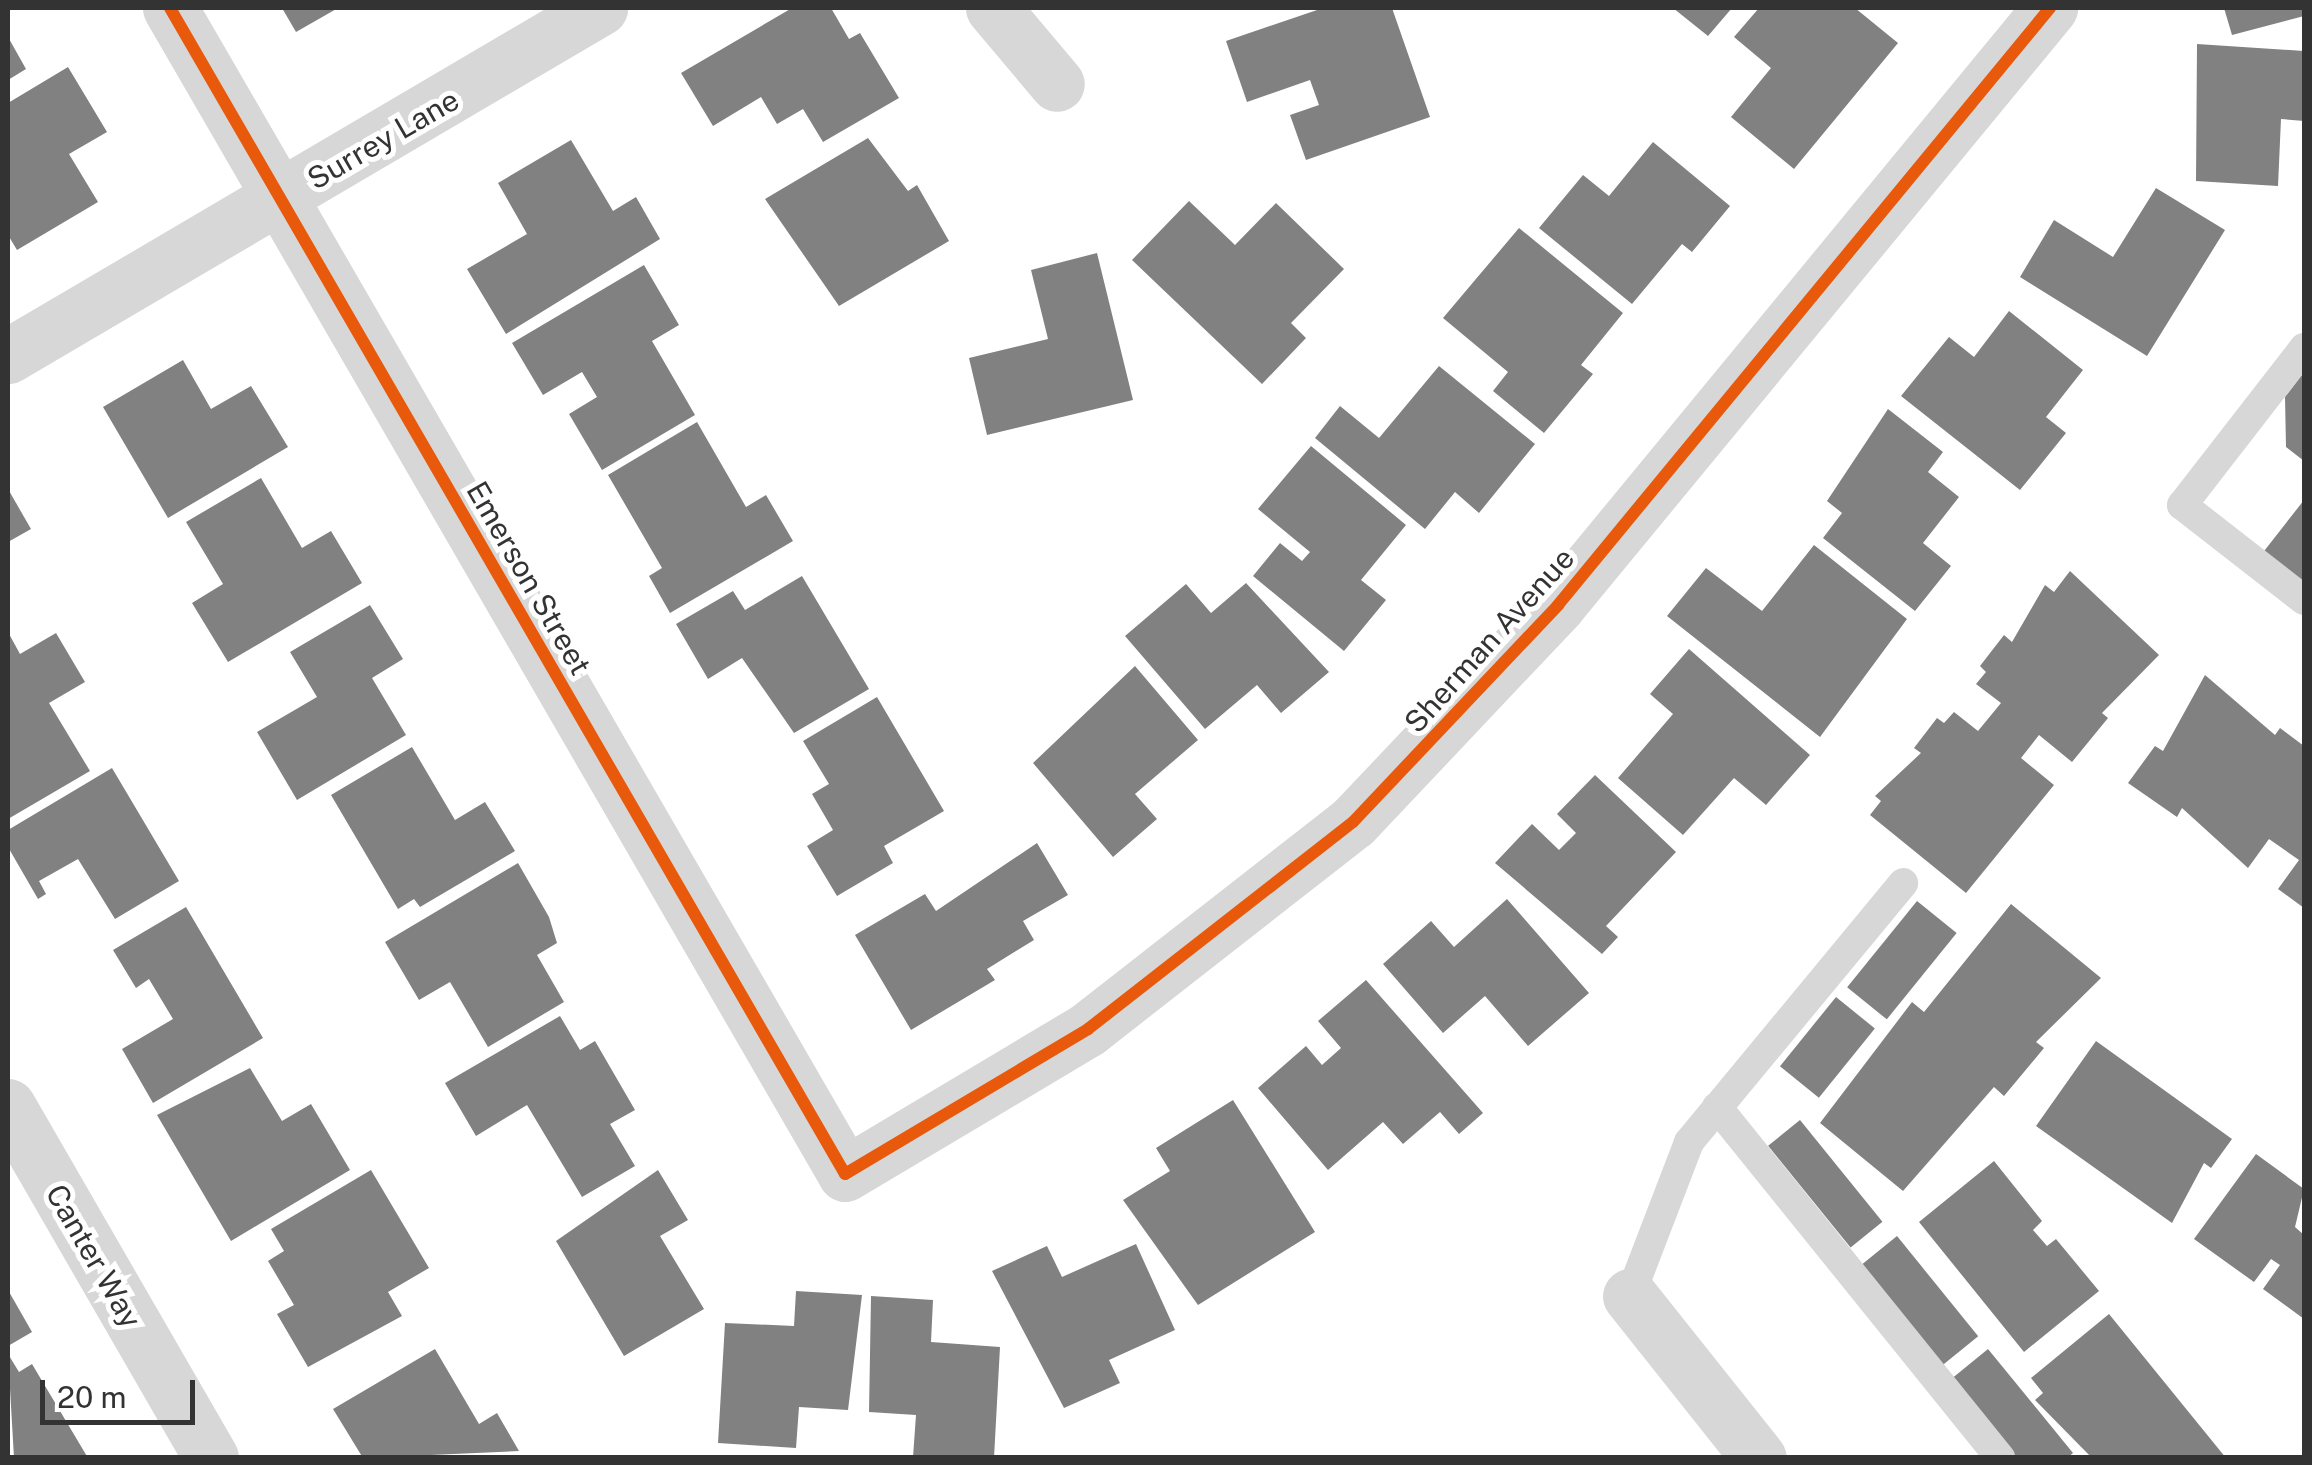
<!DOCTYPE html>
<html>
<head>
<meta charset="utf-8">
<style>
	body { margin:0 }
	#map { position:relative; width:2312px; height:1465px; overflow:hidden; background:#fff; font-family:"Public Sans",sans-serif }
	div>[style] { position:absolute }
	.building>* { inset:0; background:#818181; transform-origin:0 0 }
	.service>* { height:30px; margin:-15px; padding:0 15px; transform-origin:15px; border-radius:15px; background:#d7d7d7 }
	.minor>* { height:55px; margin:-27.5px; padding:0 27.5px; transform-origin:27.5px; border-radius:27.5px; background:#d7d7d7 }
	.cycleway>* { height:12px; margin:-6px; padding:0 6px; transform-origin:6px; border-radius:6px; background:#e8590c }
	span { translate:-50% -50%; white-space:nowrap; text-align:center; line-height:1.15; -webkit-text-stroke:10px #fff; paint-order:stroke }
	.street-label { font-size:30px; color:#333 }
	.frame { position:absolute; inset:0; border:10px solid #333; pointer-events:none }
	.scale { position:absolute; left:40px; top:1380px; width:155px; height:45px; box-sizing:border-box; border:5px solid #333; border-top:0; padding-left:12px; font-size:30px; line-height:35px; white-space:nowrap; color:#333; -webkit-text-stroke:8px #fff; paint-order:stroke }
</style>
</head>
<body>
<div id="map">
	<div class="building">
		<i style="clip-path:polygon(282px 8px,338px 8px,296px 32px)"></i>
		<i style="clip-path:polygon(792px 8px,831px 8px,849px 39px,860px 33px,899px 98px,823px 142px,803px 109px,777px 124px,761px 97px,713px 126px,681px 73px)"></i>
		<i style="clip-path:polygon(1323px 8px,1392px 8px,1430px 117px,1306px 160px,1290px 115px,1319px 105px,1310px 80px,1247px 102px,1226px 41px)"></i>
		<i style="clip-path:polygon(1673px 8px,1732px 8px,1708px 36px)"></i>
		<i style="clip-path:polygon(1759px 8px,1855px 8px,1898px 43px,1794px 169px,1731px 117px,1771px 68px,1734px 37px)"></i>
		<i style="clip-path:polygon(2224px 8px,2304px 8px,2304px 16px,2232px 35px)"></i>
		<i style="clip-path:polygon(8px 37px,26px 69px,8px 80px)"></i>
		<i style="clip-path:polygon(2197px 44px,2304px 51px,2304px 121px,2281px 119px,2278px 186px,2196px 181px)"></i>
		<i style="clip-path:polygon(68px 67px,107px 132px,69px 154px,98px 202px,17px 250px,8px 235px,8px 103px)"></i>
		<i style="clip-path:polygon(868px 138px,908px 191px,917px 185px,949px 241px,839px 306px,765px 199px)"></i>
		<i style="clip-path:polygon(571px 140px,613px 211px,636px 197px,660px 239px,506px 334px,467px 269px,527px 234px,498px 183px)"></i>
		<i style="clip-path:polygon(1653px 142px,1730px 206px,1692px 252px,1682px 244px,1632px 304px,1539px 228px,1583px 175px,1609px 196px)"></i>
		<i style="clip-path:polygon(2156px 188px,2225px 230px,2147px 356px,2020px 277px,2054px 220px,2113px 257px)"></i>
		<i style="clip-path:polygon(1189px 201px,1235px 245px,1276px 203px,1344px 269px,1291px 323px,1306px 338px,1262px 384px,1132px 260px)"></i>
		<i style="clip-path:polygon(1519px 228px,1623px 313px,1581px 365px,1593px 374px,1544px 433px,1493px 391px,1508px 372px,1443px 318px)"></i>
		<i style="clip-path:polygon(1097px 253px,1133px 400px,987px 435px,969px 358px,1048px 339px,1031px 270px)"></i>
		<i style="clip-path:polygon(644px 265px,679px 325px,652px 341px,695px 415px,602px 470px,569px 414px,597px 397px,582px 372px,543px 395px,512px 343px)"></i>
		<i style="clip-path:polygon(2009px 311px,2083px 370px,2046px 417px,2066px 433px,2020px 490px,1901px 396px,1949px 337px,1974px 357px)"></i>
		<i style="clip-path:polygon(183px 360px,211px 409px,251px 386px,288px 447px,168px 518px,103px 407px)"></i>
		<i style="clip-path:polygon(1439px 366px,1535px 444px,1479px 513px,1455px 492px,1425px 529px,1315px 438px,1340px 406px,1379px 438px)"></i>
		<i style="clip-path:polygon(2304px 372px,2304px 461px,2286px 447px,2285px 397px)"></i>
		<i style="clip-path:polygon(1888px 409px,1943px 452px,1928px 472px,1959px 497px,1923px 543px,1951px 566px,1915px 611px,1823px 538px,1842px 513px,1827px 501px)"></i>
		<i style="clip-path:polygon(697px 422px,746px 507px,766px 495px,793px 541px,670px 613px,649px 576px,662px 568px,608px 475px)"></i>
		<i style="clip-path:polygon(1311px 446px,1406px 525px,1361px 580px,1386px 600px,1344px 651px,1253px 576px,1280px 543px,1302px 561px,1310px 552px,1258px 509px)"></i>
		<i style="clip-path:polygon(261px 478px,302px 548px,331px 531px,362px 583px,228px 662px,192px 603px,223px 584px,186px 522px)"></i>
		<i style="clip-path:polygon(8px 489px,31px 529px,8px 542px)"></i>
		<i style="clip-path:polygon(2304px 500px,2304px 589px,2261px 555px)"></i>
		<i style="clip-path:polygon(1814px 545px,1907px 619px,1820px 737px,1667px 616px,1706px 568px,1762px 611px)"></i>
		<i style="clip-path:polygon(2070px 571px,2159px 655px,2102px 713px,2108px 718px,2072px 762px,2039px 735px,2021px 758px,2054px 785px,1966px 893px,1870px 815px,1881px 801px,1875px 796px,1921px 753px,1914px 748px,1937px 718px,1944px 723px,1954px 712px,1978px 731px,2001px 703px,1976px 684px,1986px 672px,1980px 666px,2004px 635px,2012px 642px,2045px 585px,2054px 592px)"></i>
		<i style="clip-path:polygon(802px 576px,869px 689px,794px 733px,742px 658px,708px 679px,676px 624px,733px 591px,745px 610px)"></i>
		<i style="clip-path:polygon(1246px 583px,1329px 672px,1281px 713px,1257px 685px,1205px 729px,1125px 636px,1186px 584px,1211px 613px)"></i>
		<i style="clip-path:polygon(370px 605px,403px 659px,372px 678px,406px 735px,297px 800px,257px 732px,317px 697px,290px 652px)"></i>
		<i style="clip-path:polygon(8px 632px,20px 654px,56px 633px,85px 682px,49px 703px,90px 771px,8px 819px)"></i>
		<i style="clip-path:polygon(1689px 649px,1810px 755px,1766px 805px,1734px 778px,1683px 835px,1618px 778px,1673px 714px,1650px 694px)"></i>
		<i style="clip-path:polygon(1135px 666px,1198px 740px,1135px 794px,1157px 819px,1113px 857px,1033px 763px)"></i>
		<i style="clip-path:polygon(2205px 675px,2275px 735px,2280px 728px,2304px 746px,2304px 908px,2278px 889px,2299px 860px,2269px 839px,2248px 868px,2182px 808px,2177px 817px,2128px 783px,2155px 746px,2163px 751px)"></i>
		<i style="clip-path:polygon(877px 697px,944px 811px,884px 846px,893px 863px,837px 896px,807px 846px,833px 830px,812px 794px,829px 784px,803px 741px)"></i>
		<i style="clip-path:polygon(412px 747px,455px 820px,485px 802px,515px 851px,420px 907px,414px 899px,398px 909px,331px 795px)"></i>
		<i style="clip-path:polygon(112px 768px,179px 881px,115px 919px,78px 859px,39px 881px,46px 894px,38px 899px,8px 847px,8px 830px)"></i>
		<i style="clip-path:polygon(1595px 775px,1676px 852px,1606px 926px,1618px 937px,1602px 954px,1495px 863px,1532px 824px,1559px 850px,1576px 833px,1557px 814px)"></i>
		<i style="clip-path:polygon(1037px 843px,1068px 895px,1023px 921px,1034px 940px,987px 969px,995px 980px,911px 1030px,855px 935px,925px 894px,936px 911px)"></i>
		<i style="clip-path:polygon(518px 863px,549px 917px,557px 943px,537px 955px,564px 1002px,488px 1047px,450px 982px,419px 1000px,385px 942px)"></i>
		<i style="clip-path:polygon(1507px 899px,1589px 993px,1528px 1046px,1485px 996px,1443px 1033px,1383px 964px,1431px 921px,1454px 947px)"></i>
		<i style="left:1917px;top:901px;width:51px;height:111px;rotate:39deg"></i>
		<i style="clip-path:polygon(2011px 904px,2101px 978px,2036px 1042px,2044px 1048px,2004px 1096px,1994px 1087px,1903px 1191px,1820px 1123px,1912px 1002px,1924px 1012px)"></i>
		<i style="clip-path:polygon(186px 907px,263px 1038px,153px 1103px,122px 1049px,173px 1019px,149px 979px,136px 988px,113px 950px)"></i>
		<i style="clip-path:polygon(1366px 980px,1483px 1113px,1459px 1134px,1440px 1112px,1403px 1144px,1383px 1122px,1328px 1170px,1258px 1088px,1306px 1046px,1322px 1065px,1341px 1048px,1318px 1021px)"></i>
		<i style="left:1836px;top:997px;width:50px;height:89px;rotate:39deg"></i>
		<i style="clip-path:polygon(560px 1016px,580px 1050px,595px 1041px,635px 1110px,610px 1124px,635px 1166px,582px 1197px,527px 1105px,476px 1136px,445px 1083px)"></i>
		<i style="clip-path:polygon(2096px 1041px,2232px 1139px,2211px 1168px,2204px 1163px,2172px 1223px,2036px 1126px)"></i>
		<i style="clip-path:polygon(250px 1068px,282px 1121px,311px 1104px,350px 1170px,231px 1241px,157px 1115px)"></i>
		<i style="clip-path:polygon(1233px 1100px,1315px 1232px,1198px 1305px,1123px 1200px,1170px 1171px,1156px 1148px)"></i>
		<i style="left:1800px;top:1120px;width:131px;height:41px;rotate:51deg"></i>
		<i style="clip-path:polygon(2256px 1154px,2304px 1189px,2295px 1227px,2304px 1235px,2304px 1319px,2263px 1289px,2280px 1265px,2271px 1259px,2254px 1282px,2194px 1239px)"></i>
		<i style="clip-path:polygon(1994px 1161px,2042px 1221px,2033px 1230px,2047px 1246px,2056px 1239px,2099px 1291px,2024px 1352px,1919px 1222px)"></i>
		<i style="clip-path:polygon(371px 1170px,429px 1268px,388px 1292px,402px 1316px,308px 1367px,277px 1314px,294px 1305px,268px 1261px,284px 1251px,271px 1229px)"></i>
		<i style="clip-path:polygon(658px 1170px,688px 1220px,660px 1236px,704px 1309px,624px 1356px,556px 1241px)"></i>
		<i style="left:1897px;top:1236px;width:129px;height:50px;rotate:51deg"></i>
		<i style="clip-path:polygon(1136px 1244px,1175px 1330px,1109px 1360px,1120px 1383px,1064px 1408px,992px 1271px,1047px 1246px,1062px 1277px)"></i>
		<i style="clip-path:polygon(8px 1290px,32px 1332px,8px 1346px)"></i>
		<i style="clip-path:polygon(796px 1291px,862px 1295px,848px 1410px,799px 1407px,796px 1448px,718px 1443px,725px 1323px,794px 1326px)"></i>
		<i style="clip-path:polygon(871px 1296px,933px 1300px,931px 1342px,1000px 1347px,994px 1458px,913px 1457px,916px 1415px,869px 1412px)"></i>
		<i style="clip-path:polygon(2109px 1314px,2226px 1458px,2092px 1458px,2035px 1400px,2043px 1393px,2031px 1378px)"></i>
		<i style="clip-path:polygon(435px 1349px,479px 1424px,497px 1413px,519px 1451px,363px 1458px,333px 1409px)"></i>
		<i style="clip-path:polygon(1988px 1349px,2073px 1453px,2067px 1458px,2013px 1458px,1950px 1380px)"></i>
		<i style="clip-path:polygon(8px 1354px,19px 1372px,32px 1364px,88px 1458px,14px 1458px)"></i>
	</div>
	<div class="service">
		<i style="left:2304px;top:348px;width:199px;rotate:127.8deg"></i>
		<i style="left:2182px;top:505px;width:155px;rotate:37.9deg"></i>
		<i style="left:1717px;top:1107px;width:451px;rotate:51.1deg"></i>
		<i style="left:1630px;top:1296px;width:165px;rotate:-69deg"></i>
		<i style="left:1689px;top:1142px;width:336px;rotate:-50.4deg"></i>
	</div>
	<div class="minor">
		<i style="left:170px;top:8px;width:1347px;rotate:59.93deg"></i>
		<i style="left:845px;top:1174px;width:283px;rotate:-30.8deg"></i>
		<i style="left:1088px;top:1029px;width:336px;rotate:-38deg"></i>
		<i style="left:1353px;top:822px;width:299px;rotate:-46.6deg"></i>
		<i style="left:1558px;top:605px;width:774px;rotate:-50.51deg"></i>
		<i style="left:993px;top:8px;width:99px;rotate:49.9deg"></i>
		<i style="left:8px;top:356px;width:687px;rotate:-30.45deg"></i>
		<i style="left:8px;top:1106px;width:406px;rotate:60deg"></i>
		<i style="left:1630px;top:1296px;width:207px;rotate:51.5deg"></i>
	</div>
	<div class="cycleway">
		<i style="left:170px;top:8px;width:1347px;rotate:59.93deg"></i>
		<i style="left:845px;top:1174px;width:283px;rotate:-30.8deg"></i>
		<i style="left:1088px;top:1029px;width:336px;rotate:-38deg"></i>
		<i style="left:1353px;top:822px;width:299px;rotate:-46.6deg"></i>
		<i style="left:1558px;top:605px;width:774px;rotate:-50.51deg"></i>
	</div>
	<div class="street-label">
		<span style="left:383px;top:139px;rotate:-30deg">Surrey Lane</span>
		<span style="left:529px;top:578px;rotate:60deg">Emerson Street</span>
		<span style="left:1489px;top:640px;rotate:-48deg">Sherman Avenue</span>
		<span style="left:94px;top:1256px;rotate:60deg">Canter Way</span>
	</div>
	<div class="frame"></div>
	<div class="scale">20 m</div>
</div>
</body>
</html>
